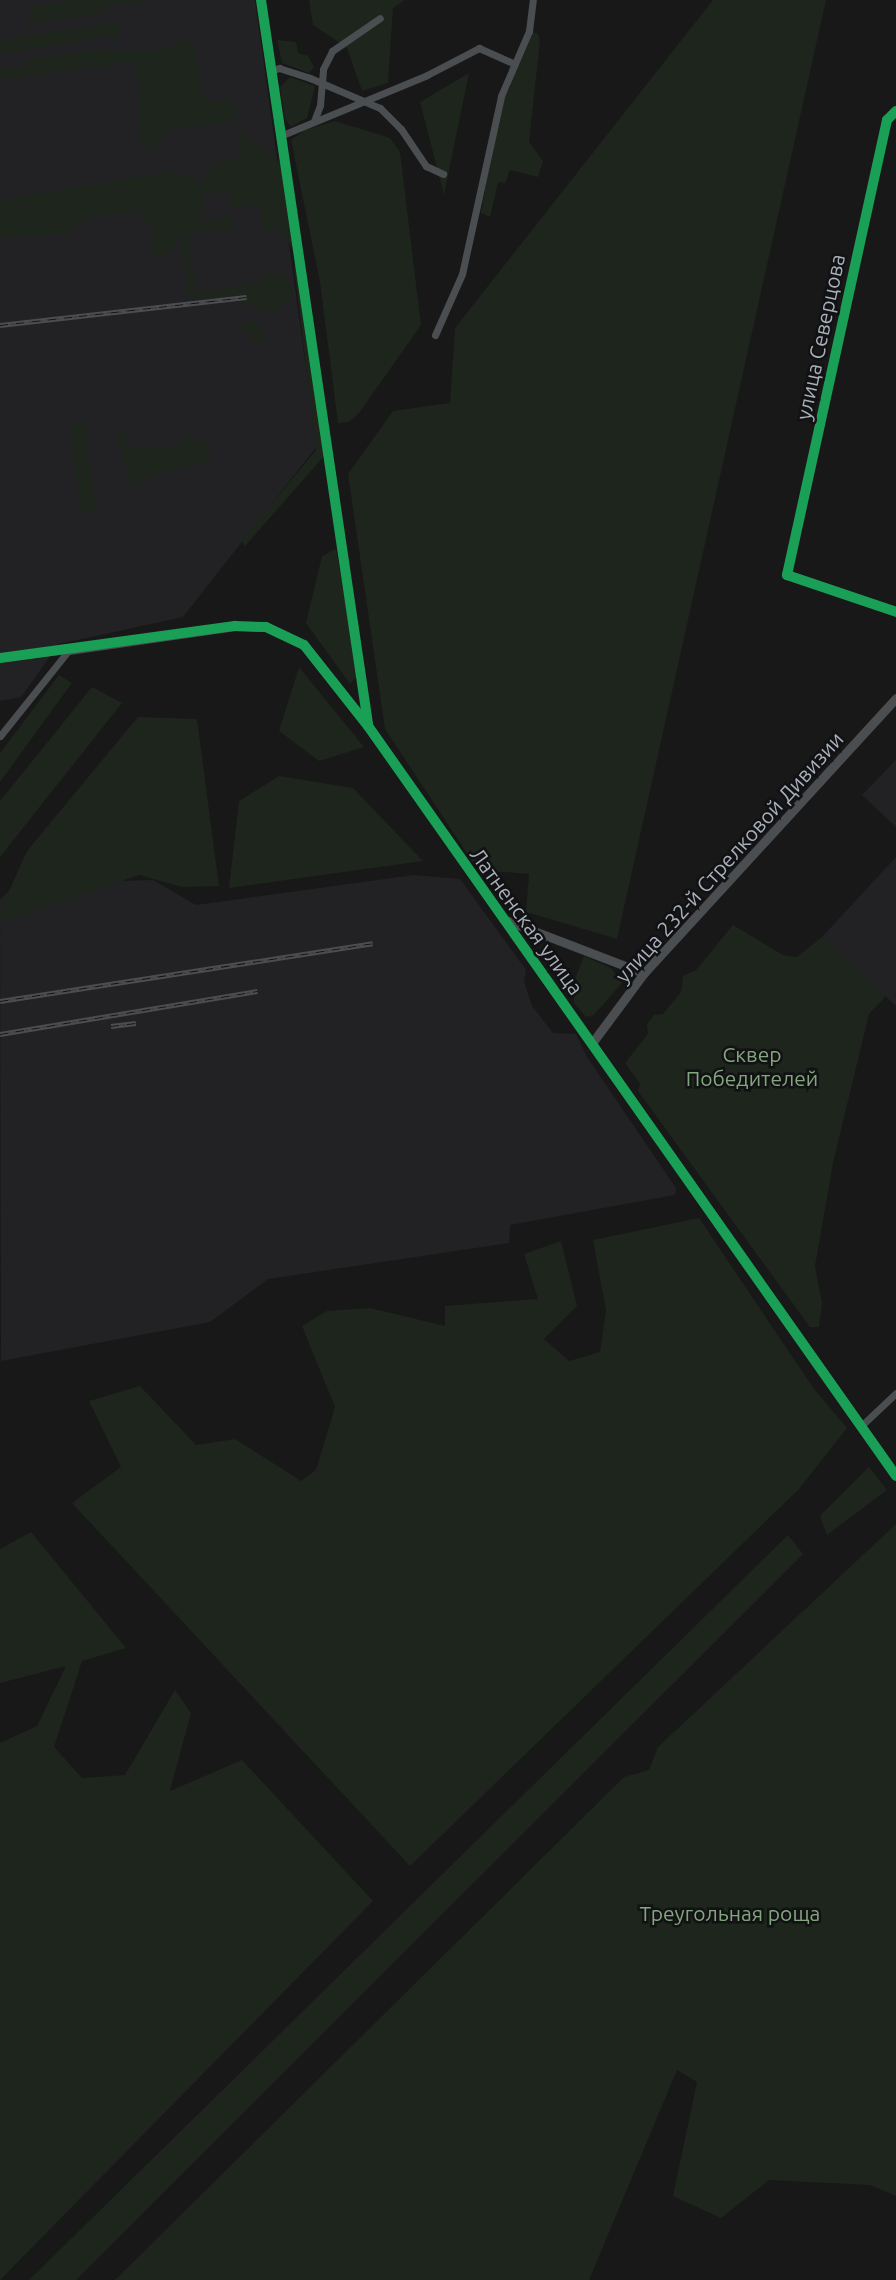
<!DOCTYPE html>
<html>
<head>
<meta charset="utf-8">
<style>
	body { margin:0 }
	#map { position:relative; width:896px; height:2280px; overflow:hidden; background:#181818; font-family:Ubuntu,sans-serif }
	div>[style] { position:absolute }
	.built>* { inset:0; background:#222224 }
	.green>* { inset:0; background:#1d251d; transform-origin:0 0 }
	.minor>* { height:7px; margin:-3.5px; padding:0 3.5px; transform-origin:3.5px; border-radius:3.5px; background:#4b4e51 }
	.tertiary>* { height:9px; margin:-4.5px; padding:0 4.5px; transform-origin:4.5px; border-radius:4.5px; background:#4b4e51 }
	.rail>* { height:5px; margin-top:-2.5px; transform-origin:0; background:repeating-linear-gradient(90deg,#121214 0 8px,#4b4d50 0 16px); box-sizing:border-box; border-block:2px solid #4b4d50 }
	.cycleway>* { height:10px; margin:-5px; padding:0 5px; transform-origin:5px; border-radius:5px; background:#1a9f57 }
	span { translate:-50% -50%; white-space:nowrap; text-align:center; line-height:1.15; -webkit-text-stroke:5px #121214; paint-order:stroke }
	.street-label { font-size:21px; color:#a8b0ba }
	.park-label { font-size:21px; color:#82a67d }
</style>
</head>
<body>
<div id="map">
	<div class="built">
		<i style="clip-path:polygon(0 0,255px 0,317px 446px,183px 617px,59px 644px,21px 697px,0 701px)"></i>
		<i style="clip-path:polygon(896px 760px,896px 827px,862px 795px)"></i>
		<i style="clip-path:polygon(896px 857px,896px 1006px,822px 937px)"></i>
		<i style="clip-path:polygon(414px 875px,460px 879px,526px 970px,524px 981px,532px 1006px,553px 1033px,576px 1034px,587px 1057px,676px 1188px,675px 1195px,510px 1225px,509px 1243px,268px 1279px,210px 1322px,1px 1361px,0 900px,15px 884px,153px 880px,196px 905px)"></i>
	</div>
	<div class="green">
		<i style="clip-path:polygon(76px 0,151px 0,132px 6px,118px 2px,102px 12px,28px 24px,29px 7px)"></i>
		<i style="clip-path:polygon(309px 0,405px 0,393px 8px,388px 83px,362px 91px,347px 48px,313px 25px)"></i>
		<i style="clip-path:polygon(713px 0,826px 0,617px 939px,526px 912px,529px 874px,478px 870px,385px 729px,348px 474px,393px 411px,450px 403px,455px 328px)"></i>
		<i style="clip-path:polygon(119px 22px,117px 39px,111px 36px,0 54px,0 40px)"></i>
		<i style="clip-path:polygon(529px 31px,538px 34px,540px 41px,529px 142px,543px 161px,538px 177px,510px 170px,505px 183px,498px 182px,490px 217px,481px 213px,495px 131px,504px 96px,511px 86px,509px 68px)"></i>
		<i style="clip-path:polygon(193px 39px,203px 100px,235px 102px,237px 121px,163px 131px,162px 142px,148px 152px,140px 138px,138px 76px,132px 62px,0 80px,0 69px,25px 68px,29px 59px,97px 50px,149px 52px)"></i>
		<i style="clip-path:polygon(277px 40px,296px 42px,298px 53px,308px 56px,314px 67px,309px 73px,282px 63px)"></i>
		<i style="clip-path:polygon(469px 73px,444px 195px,420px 102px)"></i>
		<i style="clip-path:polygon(290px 77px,315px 86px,307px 118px,291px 127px,285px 119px,280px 87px)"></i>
		<i style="clip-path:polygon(335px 121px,390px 138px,400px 152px,421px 325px,359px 413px,349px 422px,338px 423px,320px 282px,291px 140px,305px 130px)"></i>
		<i style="clip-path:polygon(238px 124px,247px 139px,273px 155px,285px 168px,297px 248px,292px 248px,281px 230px,263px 231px,259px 204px,233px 208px,228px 192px,202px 195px,204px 217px,195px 225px,230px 216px,236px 229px,201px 231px,189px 238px,191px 268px,198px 292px,256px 283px,269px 272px,284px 274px,294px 294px,279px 310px,272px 313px,225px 298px,189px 298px,180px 234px,172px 231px,177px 247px,160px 257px,151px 252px,154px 228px,136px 211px,88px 218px,67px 234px,0 237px,0 200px,168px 172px,194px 177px,199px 186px,213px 164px,239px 159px)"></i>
		<i style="clip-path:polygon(294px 266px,298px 267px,326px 454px,245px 546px,241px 541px,316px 450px)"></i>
		<i style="clip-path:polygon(245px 321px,258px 323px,266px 342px,253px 341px,239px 327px)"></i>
		<i style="left:84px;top:423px;width:89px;height:15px;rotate:82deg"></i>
		<i style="clip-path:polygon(121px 427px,133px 448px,172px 448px,190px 436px,202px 444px,209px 441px,210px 462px,155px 475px,131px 489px,116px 434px)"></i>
		<i style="clip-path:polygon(336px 549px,358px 676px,350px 684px,306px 623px,322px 556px)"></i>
		<i style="clip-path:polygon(299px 667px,364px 747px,319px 761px,279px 731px)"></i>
		<i style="clip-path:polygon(59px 675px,72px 683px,0 782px,0 753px)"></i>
		<i style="clip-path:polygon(92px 687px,122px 703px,0 857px,0 801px)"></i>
		<i style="clip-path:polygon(138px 717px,197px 719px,219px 886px,182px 887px,139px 875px,0 923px,0 911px,27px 851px)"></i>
		<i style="clip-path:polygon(279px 776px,353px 788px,423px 861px,229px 888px,239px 801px)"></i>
		<i style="clip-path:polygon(733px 925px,783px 955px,797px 957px,822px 937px,886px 996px,869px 1014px,833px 1163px,815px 1266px,822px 1303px,819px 1327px,810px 1327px,638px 1091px,640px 1084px,625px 1063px,648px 1034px,647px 1024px,654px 1015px,663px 1014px,681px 992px,683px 976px,696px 970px)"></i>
		<i style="clip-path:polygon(584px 956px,611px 968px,622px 983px,594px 1015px,586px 1017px,574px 1003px,574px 981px)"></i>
		<i style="clip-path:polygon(699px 1218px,814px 1389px,847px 1428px,799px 1489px,410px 1866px,72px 1503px,121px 1467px,89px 1401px,140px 1386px,196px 1445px,235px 1439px,301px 1481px,316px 1470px,335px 1407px,302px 1326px,327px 1311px,370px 1308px,445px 1326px,445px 1306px,538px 1299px,524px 1254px,561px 1241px,577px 1306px,544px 1339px,569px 1361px,600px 1352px,606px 1310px,593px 1240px)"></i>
		<i style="clip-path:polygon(869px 1467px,887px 1490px,827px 1535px,820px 1516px)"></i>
		<i style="clip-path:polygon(896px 1524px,896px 2196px,870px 2185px,769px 2180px,721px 2218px,673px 2196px,697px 2082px,677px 2070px,589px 2280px,115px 2280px,624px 1777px,649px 1770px,658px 1747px)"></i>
		<i style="clip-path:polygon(31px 1532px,126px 1648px,82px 1661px,54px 1747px,82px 1778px,125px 1775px,175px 1690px,191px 1713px,170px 1791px,242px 1760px,373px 1901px,0 2280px,0 1743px,37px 1726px,66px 1666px,0 1683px,0 1549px)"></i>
		<i style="clip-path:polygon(788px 1535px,803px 1554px,76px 2280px,29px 2280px)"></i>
	</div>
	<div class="minor">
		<i style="left:261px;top:0;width:734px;rotate:81.62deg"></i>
		<i style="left:271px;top:71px;width:9px;rotate:-21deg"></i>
		<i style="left:279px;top:68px;width:33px;rotate:18deg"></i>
		<i style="left:310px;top:78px;width:76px;rotate:23.2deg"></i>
		<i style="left:380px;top:108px;width:30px;rotate:45deg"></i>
		<i style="left:401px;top:129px;width:45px;rotate:56deg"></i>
		<i style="left:426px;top:166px;width:19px;rotate:25deg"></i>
		<i style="left:896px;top:111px;width:13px;rotate:135deg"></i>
		<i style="left:887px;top:120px;width:466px;rotate:102.4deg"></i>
		<i style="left:787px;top:575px;width:115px;rotate:18.7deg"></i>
		<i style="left:314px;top:121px;width:17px;rotate:-69deg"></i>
		<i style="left:320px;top:105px;width:36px;rotate:-85deg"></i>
		<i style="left:323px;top:69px;width:20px;rotate:-63deg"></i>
		<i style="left:332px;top:51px;width:58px;rotate:-34.5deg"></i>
		<i style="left:280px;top:136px;width:159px;rotate:-22.5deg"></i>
		<i style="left:427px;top:75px;width:59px;rotate:-27.4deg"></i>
		<i style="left:479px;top:48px;width:36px;rotate:24deg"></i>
		<i style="left:435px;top:335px;width:67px;rotate:-66.1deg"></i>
		<i style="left:462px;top:274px;width:182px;rotate:-77.6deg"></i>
		<i style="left:501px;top:96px;width:71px;rotate:-66.7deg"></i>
		<i style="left:529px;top:31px;width:31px;rotate:-83deg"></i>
		<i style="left:0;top:658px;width:68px;rotate:-6.7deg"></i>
		<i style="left:0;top:736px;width:110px;rotate:-51.3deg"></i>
		<i style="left:861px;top:1426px;width:48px;rotate:-43.3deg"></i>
	</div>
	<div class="tertiary">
		<i style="left:69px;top:650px;width:168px;rotate:-8.2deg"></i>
		<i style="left:235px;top:626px;width:31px;rotate:2deg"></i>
		<i style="left:266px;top:627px;width:42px;rotate:25.3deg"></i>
		<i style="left:304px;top:645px;width:103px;rotate:51.7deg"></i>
		<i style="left:368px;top:726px;width:917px;rotate:54.85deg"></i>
		<i style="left:503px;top:919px;width:151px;rotate:21deg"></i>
		<i style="left:592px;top:1043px;width:87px;rotate:-53.4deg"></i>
		<i style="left:644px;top:973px;width:373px;rotate:-47.5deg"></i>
	</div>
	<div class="rail">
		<i style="left:0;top:325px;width:248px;rotate:-6.5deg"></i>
		<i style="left:0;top:1001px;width:377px;rotate:-8.8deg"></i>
		<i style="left:111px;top:1026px;width:25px;rotate:-7deg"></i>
		<i style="left:0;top:1034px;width:261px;rotate:-9.5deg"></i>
	</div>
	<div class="cycleway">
		<i style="left:261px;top:0;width:732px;rotate:81.59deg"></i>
		<i style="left:896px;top:111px;width:13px;rotate:135deg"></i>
		<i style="left:887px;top:120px;width:466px;rotate:102.4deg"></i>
		<i style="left:787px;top:575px;width:115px;rotate:18.7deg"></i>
		<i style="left:0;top:658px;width:237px;rotate:-7.8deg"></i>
		<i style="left:235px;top:626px;width:31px;rotate:2deg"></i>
		<i style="left:266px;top:627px;width:42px;rotate:25.3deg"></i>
		<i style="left:304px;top:645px;width:103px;rotate:51.7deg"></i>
		<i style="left:368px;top:726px;width:917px;rotate:54.85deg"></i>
	</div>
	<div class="street-label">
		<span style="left:820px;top:337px;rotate:-78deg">улица Северцова</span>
		<span style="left:729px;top:857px;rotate:-48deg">улица 232-й Стрелковой Дивизии</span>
		<span style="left:527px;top:921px;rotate:54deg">Латненская улица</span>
	</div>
	<div class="park-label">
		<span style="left:752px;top:1066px">Сквер<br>Победителей</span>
		<span style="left:730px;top:1913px">Треугольная роща</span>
	</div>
</div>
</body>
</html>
